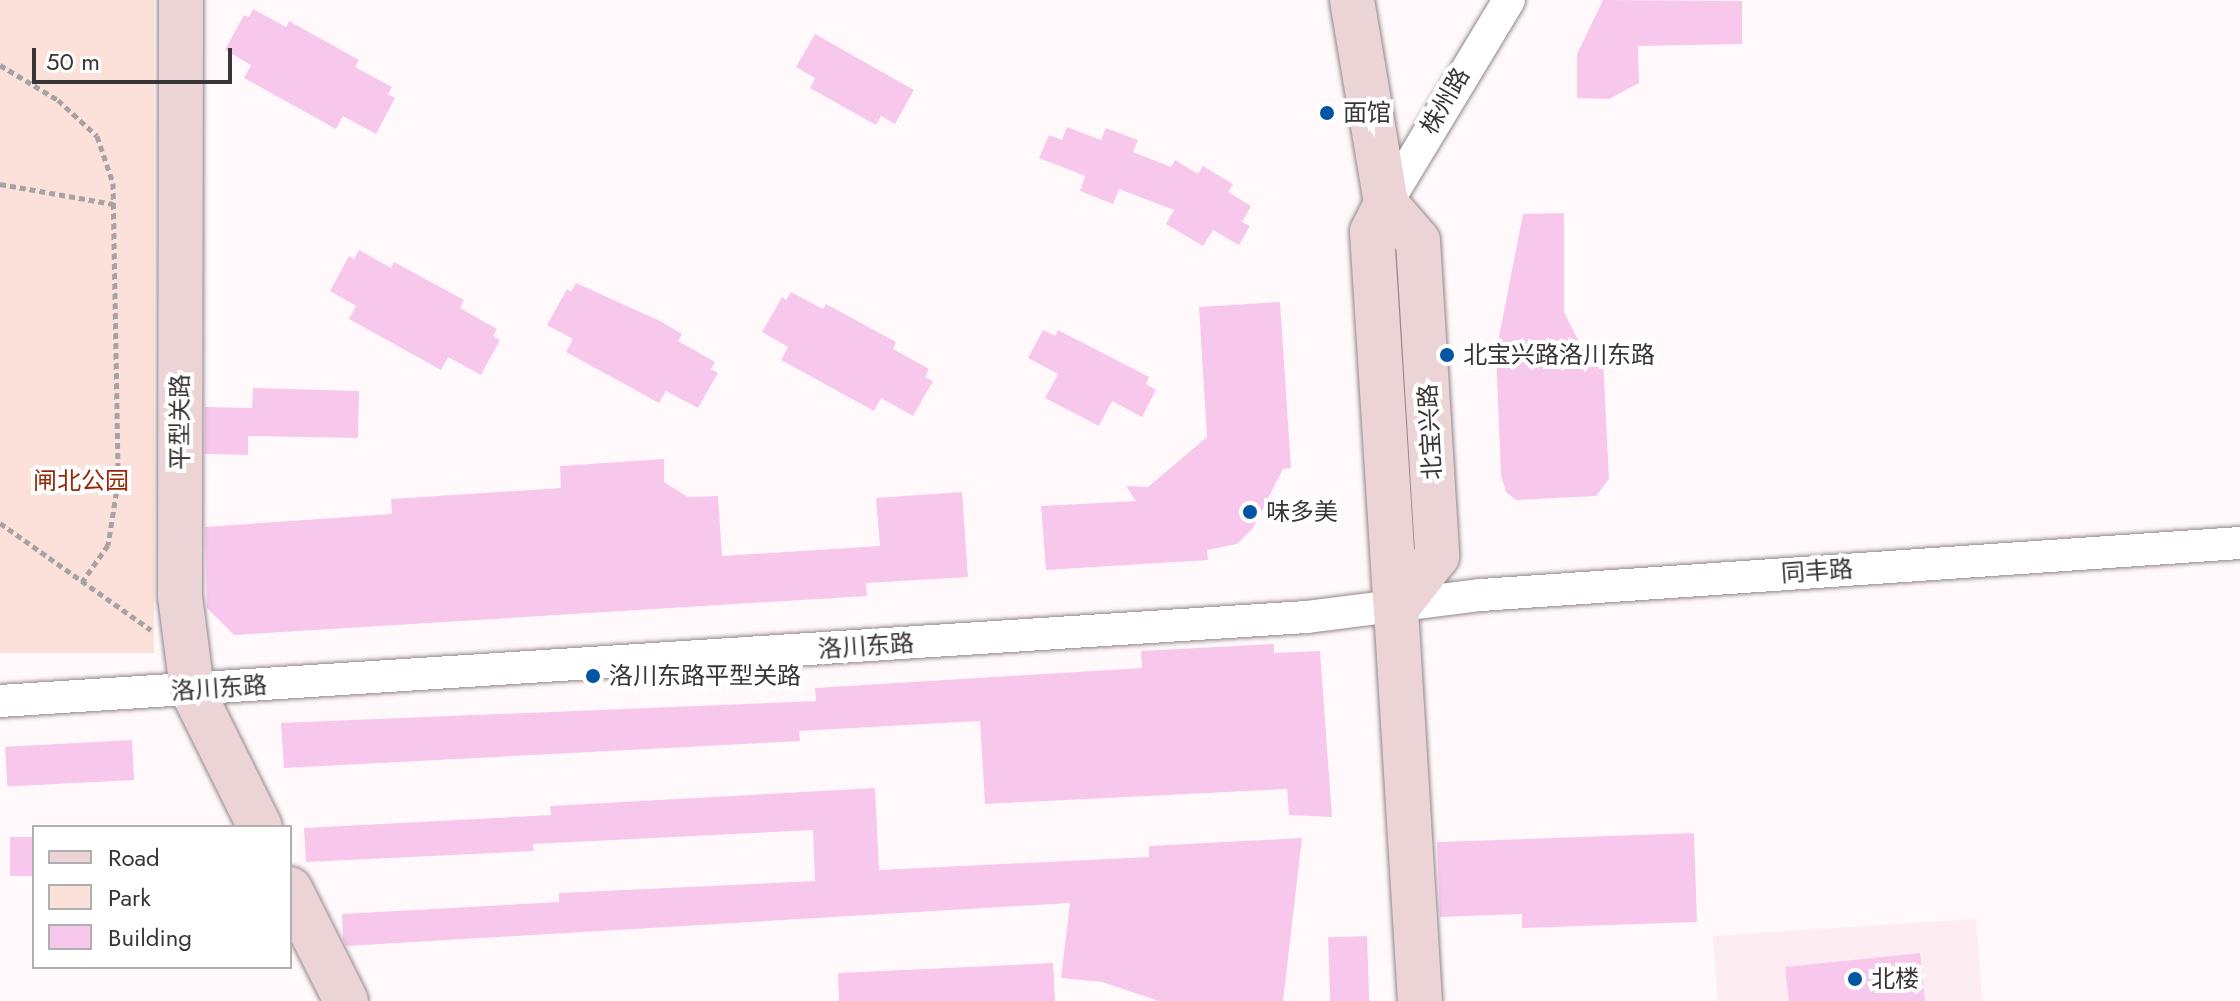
<!DOCTYPE html>
<html>
<head>
<meta charset="utf-8">
<style>
	body { margin:0 }
	#map { position:relative; width:2240px; height:1001px; overflow:hidden; background:#fff9fb; font-family:Jost,"Noto Sans SC",sans-serif }
	div>[style] { position:absolute }
	.built>* { inset:0; background:#fdecf1 }
	.green>* { inset:0; background:#fbe1da; transform-origin:0 0 }
	.building>* { inset:0; background:#f8c7ec; transform-origin:0 0 }
	.path>* { height:5px; margin-top:-2.5px; transform-origin:0; background:repeating-linear-gradient(90deg,#a7a2a4 0 6px,transparent 0 10px) }
	.roads { filter:drop-shadow(0 0 2px #91868a) drop-shadow(0 0 2px #91868a) }
	.street>* { height:32px; margin:-16px; padding:0 16px; transform-origin:16px; border-radius:16px; background:#fff }
	.secondary>* { height:44px; margin:-22px; padding:0 22px; transform-origin:22px; border-radius:22px; background:#ecd4d6 }
	.dots>* { width:22px; height:22px; translate:-50% -50%; box-sizing:border-box; border:4px solid #fff; border-radius:50% }
	span { translate:-50% -50%; white-space:nowrap; text-align:center; line-height:1.15; -webkit-text-stroke:8px #fff; paint-order:stroke }
	.street-label { font-size:24px; color:#393436 }
	.poi-label { font-size:24px; color:#393436 }
	.left { translate:0 -50%; text-align:left }
	.park-label { font-size:24px; color:#972906 }
	.legend { position:absolute; left:32px; top:825px; width:260px; height:144px; box-sizing:border-box; background:#fff; border:2px solid #b0aeaf; margin:0; padding:10px 14px; list-style:none; font-size:24px; color:#393436 }
	.legend li { display:flex; align-items:center; gap:16px; height:40px }
	.legend b { width:40px; border:2px solid #b0aeaf }
	.scale { position:absolute; left:32px; top:48px; width:200px; height:36px; box-sizing:border-box; border:4px solid #393436; border-top:0; padding-left:10px; font-size:24px; line-height:28px; white-space:nowrap; color:#393436; -webkit-text-stroke:6px #fff; paint-order:stroke }
</style>
</head>
<body>
<div id="map">
	<div class="built">
		<i style="clip-path:polygon(1976px 919px,1982px 1001px,1718px 1001px,1713px 936px)"></i>
	</div>
	<div class="green">
		<i style="left:0;top:0;width:154px;height:653px"></i>
	</div>
	<div class="building">
		<i style="clip-path:polygon(1603px 0,1742px 1px,1742px 44px,1638px 46px,1639px 83px,1609px 99px,1577px 98px,1577px 54px)"></i>
		<i style="clip-path:polygon(253px 9px,286px 27px,289px 21px,359px 60px,355px 67px,392px 87px,388px 94px,395px 98px,376px 134px,343px 116px,336px 129px,244px 78px,251px 65px,225px 50px,244px 15px,249px 17px)"></i>
		<i style="clip-path:polygon(815px 34px,914px 90px,895px 124px,881px 116px,876px 125px,810px 88px,815px 78px,796px 67px)"></i>
		<i style="clip-path:polygon(1067px 127px,1101px 140px,1106px 128px,1138px 140px,1133px 152px,1171px 167px,1175px 160px,1198px 174px,1203px 166px,1233px 184px,1228px 192px,1251px 206px,1242px 222px,1250px 226px,1239px 245px,1213px 230px,1203px 246px,1166px 224px,1174px 210px,1119px 189px,1113px 204px,1080px 191px,1085px 176px,1039px 158px,1049px 135px,1062px 140px)"></i>
		<i style="clip-path:polygon(1564px 213px,1564px 312px,1578px 340px,1603px 358px,1609px 479px,1596px 496px,1516px 500px,1506px 492px,1501px 475px,1496px 352px,1523px 214px)"></i>
		<i style="clip-path:polygon(359px 250px,391px 268px,394px 262px,464px 300px,460px 308px,497px 329px,493px 336px,500px 340px,481px 375px,448px 357px,441px 370px,349px 319px,356px 306px,330px 291px,349px 256px,354px 259px)"></i>
		<i style="clip-path:polygon(576px 283px,660px 321px,682px 334px,678px 341px,715px 362px,711px 369px,718px 373px,698px 408px,666px 391px,659px 403px,566px 352px,573px 339px,547px 325px,567px 289px,571px 292px)"></i>
		<i style="clip-path:polygon(791px 292px,823px 309px,826px 304px,896px 342px,893px 349px,929px 369px,925px 377px,933px 381px,913px 416px,881px 398px,874px 411px,781px 360px,788px 347px,762px 332px,782px 297px,786px 300px)"></i>
		<i style="clip-path:polygon(1280px 302px,1291px 468px,1283px 469px,1253px 528px,1237px 544px,1207px 550px,1208px 560px,1046px 570px,1041px 506px,1136px 501px,1126px 486px,1148px 487px,1207px 437px,1199px 307px)"></i>
		<i style="clip-path:polygon(1043px 330px,1055px 336px,1058px 330px,1149px 377px,1146px 384px,1156px 390px,1142px 417px,1112px 401px,1099px 426px,1045px 398px,1058px 374px,1028px 358px)"></i>
		<i style="clip-path:polygon(253px 388px,359px 391px,358px 438px,248px 436px,248px 455px,205px 454px,205px 407px,252px 408px)"></i>
		<i style="clip-path:polygon(664px 459px,664px 482px,688px 497px,718px 496px,722px 556px,880px 546px,876px 498px,962px 492px,968px 577px,866px 583px,867px 596px,234px 635px,207px 608px,205px 527px,392px 514px,391px 499px,561px 488px,560px 466px)"></i>
		<i style="clip-path:polygon(1274px 644px,1274px 653px,1320px 651px,1332px 817px,1289px 815px,1287px 789px,985px 804px,980px 721px,799px 731px,800px 741px,284px 768px,281px 723px,816px 701px,815px 688px,1142px 668px,1141px 651px)"></i>
		<i style="left:132px;top:740px;width:40px;height:127px;rotate:87deg"></i>
		<i style="clip-path:polygon(875px 788px,879px 870px,1149px 857px,1149px 846px,1302px 838px,1283px 1001px,1159px 1001px,1102px 982px,1061px 978px,1070px 903px,347px 946px,343px 940px,342px 914px,559px 902px,559px 893px,815px 881px,813px 830px,533px 844px,534px 851px,306px 862px,304px 828px,551px 815px,550px 806px)"></i>
		<i style="clip-path:polygon(1694px 833px,1697px 922px,1522px 928px,1522px 914px,1440px 917px,1437px 842px)"></i>
		<i style="left:34px;top:837px;width:39px;height:24px;rotate:90deg"></i>
		<i style="left:1367px;top:936px;width:65px;height:39px;rotate:88deg"></i>
		<i style="clip-path:polygon(1920px 953px,1925px 1001px,1789px 1001px,1785px 967px)"></i>
		<i style="clip-path:polygon(1053px 963px,1055px 1001px,839px 1001px,838px 973px)"></i>
	</div>
	<div class="path">
		<i style="left:0;top:65px;width:68px;rotate:31.1deg"></i>
		<i style="left:58px;top:100px;width:53px;rotate:42.7deg"></i>
		<i style="left:97px;top:136px;width:50px;rotate:71.2deg"></i>
		<i style="left:113px;top:183px;width:299px;rotate:89deg"></i>
		<i style="left:118px;top:482px;width:64px;rotate:99deg"></i>
		<i style="left:108px;top:545px;width:45px;rotate:125.1deg"></i>
		<i style="left:0;top:184px;width:115px;rotate:10deg"></i>
		<i style="left:0;top:523px;width:185px;rotate:35.3deg"></i>
	</div>
	<div class="roads">
		<div class="street">
			<i style="left:1386px;top:204px;width:238px;rotate:-58.9deg"></i>
			<i style="left:0;top:701px;width:1309px;rotate:-3.68deg"></i>
			<i style="left:1306px;top:617px;width:176px;rotate:-7.2deg"></i>
			<i style="left:1481px;top:595px;width:761px;rotate:-3.92deg"></i>
		</div>
		<div class="secondary">
			<i style="left:181px;top:0;width:596px;rotate:90.1deg"></i>
			<i style="left:180px;top:596px;width:95px;rotate:82.7deg"></i>
			<i style="left:192px;top:690px;width:153px;rotate:63.6deg"></i>
			<i style="left:1352px;top:0;width:207px;rotate:80.5deg"></i>
			<i style="left:1386px;top:204px;width:49px;rotate:49.1deg"></i>
			<i style="left:1418px;top:241px;width:316px;rotate:86.5deg"></i>
			<i style="left:1437px;top:556px;width:67px;rotate:127.7deg"></i>
			<i style="left:1396px;top:609px;width:393px;rotate:86.5deg"></i>
			<i style="left:1386px;top:204px;width:31px;rotate:117deg"></i>
			<i style="left:1372px;top:232px;width:378px;rotate:86.4deg"></i>
			<i style="left:290px;top:889px;width:125px;rotate:63.4deg"></i>
		</div>
	</div>
	<div class="dots">
		<i style="left:1327px;top:113px;background:#0456a4"></i>
		<i style="left:1447px;top:355px;background:#0456a4"></i>
		<i style="left:1250px;top:512px;background:#0456a4"></i>
		<i style="left:593px;top:676px;background:#0456a4"></i>
		<i style="left:1855px;top:979px;background:#0456a4"></i>
	</div>
	<div class="street-label">
		<span style="left:1445px;top:101px;rotate:-60deg">株州路</span>
		<span style="left:180px;top:422px;rotate:-90deg">平型关路</span>
		<span style="left:1430px;top:432px;rotate:-93deg">北宝兴路</span>
		<span style="left:1817px;top:571px;rotate:-4deg">同丰路</span>
		<span style="left:866px;top:646px;rotate:-4deg">洛川东路</span>
		<span style="left:219px;top:688px;rotate:-4deg">洛川东路</span>
	</div>
	<div class="poi-label">
		<span class="left" style="left:1343px;top:113px">面馆</span>
		<span class="left" style="left:1463px;top:355px">北宝兴路洛川东路</span>
		<span class="left" style="left:1266px;top:512px">味多美</span>
		<span class="left" style="left:609px;top:676px">洛川东路平型关路</span>
		<span class="left" style="left:1871px;top:979px">北楼</span>
	</div>
	<div class="park-label">
		<span style="left:81px;top:481px">闸北公园</span>
	</div>
	<ul class="legend">
	<li><b style="height:10px;background:#ecd4d6"></b>Road</li>
	<li><b style="height:22px;background:#fbe1da"></b>Park</li>
	<li><b style="height:22px;background:#f8c7ec"></b>Building</li>
	</ul>
	<div class="scale">50 m</div>
</div>
</body>
</html>
